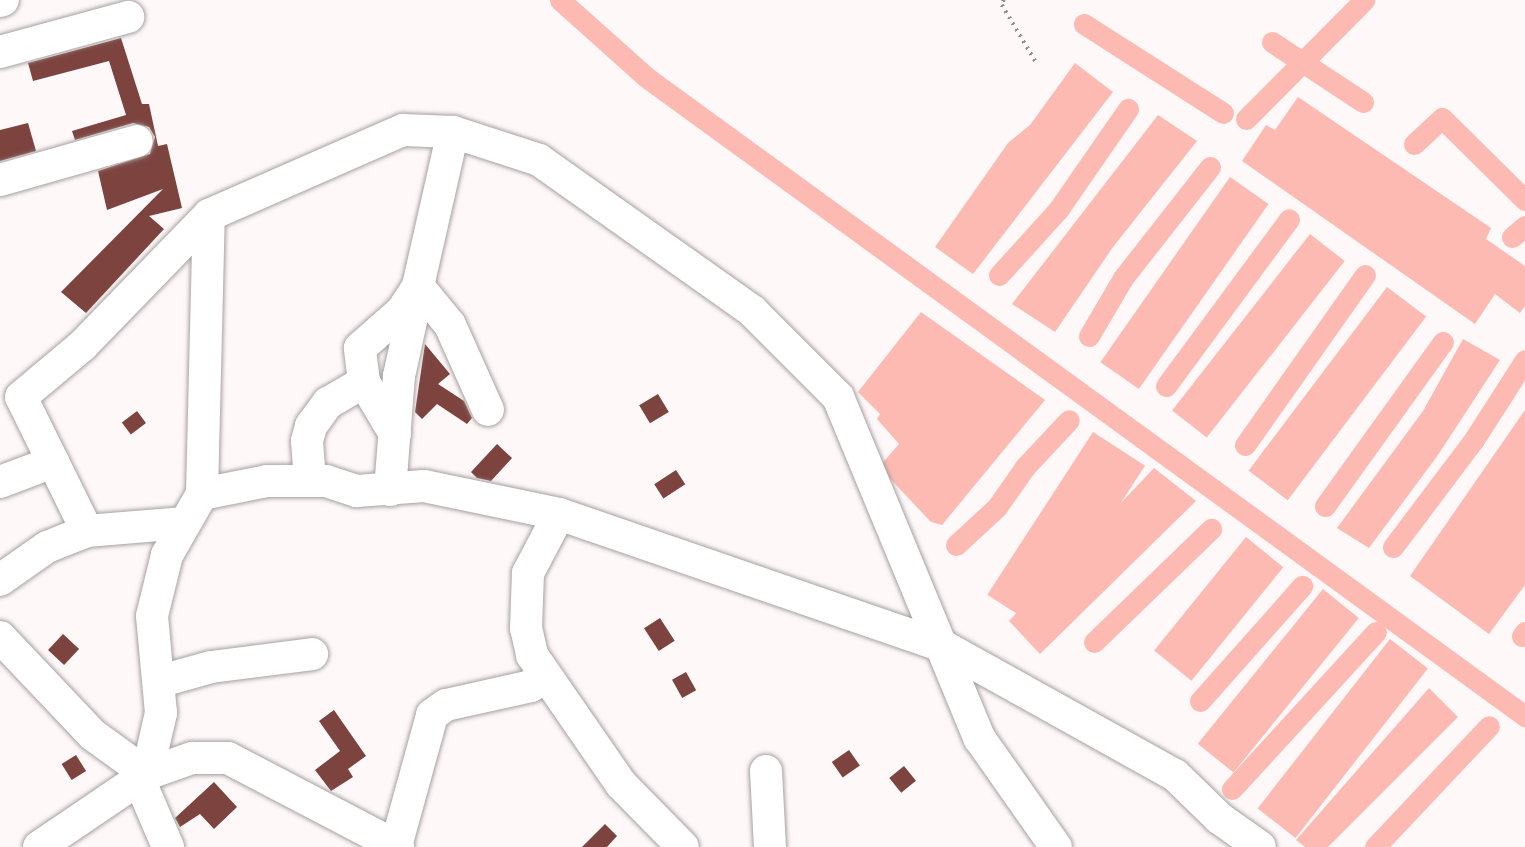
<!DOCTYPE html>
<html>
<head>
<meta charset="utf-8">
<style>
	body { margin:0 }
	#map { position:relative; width:1525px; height:847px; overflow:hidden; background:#fff8f8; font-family:"Times New Roman",serif }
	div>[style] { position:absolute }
	.water>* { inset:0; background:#fdbab3; transform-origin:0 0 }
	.canal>* { height:21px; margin:-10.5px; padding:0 10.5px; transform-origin:10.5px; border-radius:10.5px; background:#fdbab3 }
	.building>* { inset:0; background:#7d443f; transform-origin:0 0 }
	.path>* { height:3.5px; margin-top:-1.75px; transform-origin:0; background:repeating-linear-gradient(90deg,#948f8f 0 2px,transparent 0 7px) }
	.roads { filter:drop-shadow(0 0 2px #a6a0a0) drop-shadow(0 0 2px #a6a0a0) }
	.minor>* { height:32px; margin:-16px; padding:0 16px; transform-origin:16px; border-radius:16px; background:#fff }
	span { translate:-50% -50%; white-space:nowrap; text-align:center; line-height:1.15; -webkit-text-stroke:7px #fff; paint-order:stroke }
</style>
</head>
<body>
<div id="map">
	<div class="water">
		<i style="clip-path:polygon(1075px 63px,1113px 92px,973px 274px,935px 247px,1008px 143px,1030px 125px)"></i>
		<i style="clip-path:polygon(1298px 97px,1491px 228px,1486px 239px,1525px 266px,1525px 306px,1520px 313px,1495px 294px,1475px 324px,1242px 161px,1266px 125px,1275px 130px)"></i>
		<i style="clip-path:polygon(1158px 115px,1197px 141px,1113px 247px,1055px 332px,1012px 304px)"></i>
		<i style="left:1230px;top:177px;width:47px;height:226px;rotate:35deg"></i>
		<i style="left:1310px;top:234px;width:44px;height:224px;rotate:38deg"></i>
		<i style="left:1387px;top:287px;width:49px;height:230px;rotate:37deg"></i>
		<i style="clip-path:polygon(921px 312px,1045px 400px,942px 525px,931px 522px,879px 467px,899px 444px,877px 419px,880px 414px,858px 392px)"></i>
		<i style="clip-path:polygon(1463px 339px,1500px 360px,1438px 455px,1369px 548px,1337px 528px,1423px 411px)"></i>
		<i style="clip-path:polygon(1525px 410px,1525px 585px,1489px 634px,1410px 576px)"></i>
		<i style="left:1093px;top:432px;width:62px;height:194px;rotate:33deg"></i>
		<i style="clip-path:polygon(1154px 468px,1196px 501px,1040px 654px,1009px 621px)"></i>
		<i style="left:1246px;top:537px;width:48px;height:146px;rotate:39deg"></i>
		<i style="left:1323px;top:589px;width:46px;height:199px;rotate:39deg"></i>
		<i style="left:1390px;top:639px;width:48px;height:215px;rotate:38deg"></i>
		<i style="clip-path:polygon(1429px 688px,1458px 717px,1328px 847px,1305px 847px,1296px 840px)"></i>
	</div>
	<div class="canal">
		<i style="left:560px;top:0;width:115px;rotate:41.8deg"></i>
		<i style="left:646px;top:77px;width:1087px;rotate:36.02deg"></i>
		<i style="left:1084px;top:24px;width:165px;rotate:32.6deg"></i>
		<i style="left:1272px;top:42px;width:109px;rotate:33.4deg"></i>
		<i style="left:1246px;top:119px;width:168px;rotate:-45.2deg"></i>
		<i style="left:1414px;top:144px;width:38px;rotate:-43deg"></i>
		<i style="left:1442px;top:118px;width:117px;rotate:44.7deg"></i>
		<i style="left:1512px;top:237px;width:17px;rotate:-40deg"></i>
		<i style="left:999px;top:275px;width:88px;rotate:-47.8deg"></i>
		<i style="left:1058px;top:210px;width:123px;rotate:-55.3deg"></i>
		<i style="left:1089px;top:336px;width:67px;rotate:-59.6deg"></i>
		<i style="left:1123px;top:278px;width:141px;rotate:-51.9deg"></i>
		<i style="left:1166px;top:386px;width:207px;rotate:-53.6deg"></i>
		<i style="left:1245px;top:445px;width:208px;rotate:-54.8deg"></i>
		<i style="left:1325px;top:506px;width:202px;rotate:-54.3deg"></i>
		<i style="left:956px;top:545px;width:56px;rotate:-42.8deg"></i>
		<i style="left:997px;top:507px;width:49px;rotate:-55deg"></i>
		<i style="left:1025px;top:467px;width:64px;rotate:-46.9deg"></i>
		<i style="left:1393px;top:547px;width:133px;rotate:-53deg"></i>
		<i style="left:1473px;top:441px;width:96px;rotate:-57.3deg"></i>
		<i style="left:1522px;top:636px;width:5px;rotate:-53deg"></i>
		<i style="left:1094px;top:642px;width:163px;rotate:-44deg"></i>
		<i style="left:1200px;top:701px;width:154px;rotate:-48.4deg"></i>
		<i style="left:1232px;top:789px;width:213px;rotate:-47.5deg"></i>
		<i style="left:1375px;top:847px;width:166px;rotate:-46.7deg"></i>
	</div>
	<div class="building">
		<i style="clip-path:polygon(121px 38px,142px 104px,149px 104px,158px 146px,167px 144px,182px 208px,149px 216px,164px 229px,86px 313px,61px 292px,163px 189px,107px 210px,98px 171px,150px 154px,155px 137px,149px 127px,133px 123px,75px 140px,72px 131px,126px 115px,109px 61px,33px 81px,28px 63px)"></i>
		<i style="clip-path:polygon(28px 123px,36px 151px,0 161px,0 130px)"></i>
		<i style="clip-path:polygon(425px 344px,450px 374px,438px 384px,464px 401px,472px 418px,467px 424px,437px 404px,422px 419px,415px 412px)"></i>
		<i style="left:658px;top:394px;width:21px;height:22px;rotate:59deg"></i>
		<i style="left:137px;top:411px;width:15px;height:19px;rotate:53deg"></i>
		<i style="clip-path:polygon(497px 444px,512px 458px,491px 481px,477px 478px,471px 472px)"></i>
		<i style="left:676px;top:470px;width:17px;height:26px;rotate:57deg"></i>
		<i style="left:660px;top:618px;width:27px;height:19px;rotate:57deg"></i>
		<i style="left:63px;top:634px;width:22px;height:22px;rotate:43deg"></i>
		<i style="left:686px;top:672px;width:21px;height:16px;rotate:61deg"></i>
		<i style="clip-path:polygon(334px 710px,366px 756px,348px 769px,353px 777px,331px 791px,315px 770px,340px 751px,319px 721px)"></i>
		<i style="left:849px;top:750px;width:19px;height:21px;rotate:55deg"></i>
		<i style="left:76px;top:755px;width:19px;height:17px;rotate:58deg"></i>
		<i style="left:904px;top:766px;width:19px;height:19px;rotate:51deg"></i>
		<i style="clip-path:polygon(214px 782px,237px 807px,214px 829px,200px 814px,180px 827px,175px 818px)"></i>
		<i style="clip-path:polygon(605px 824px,617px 836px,607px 847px,582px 847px)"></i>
	</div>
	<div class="path">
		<i style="left:1004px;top:0;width:5px;rotate:112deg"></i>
		<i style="left:1002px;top:5px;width:69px;rotate:59.3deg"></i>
	</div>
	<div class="roads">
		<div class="minor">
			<i style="left:0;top:1px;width:3px;rotate:-18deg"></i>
			<i style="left:0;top:52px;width:133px;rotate:-15.3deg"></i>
			<i style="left:0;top:180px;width:142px;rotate:-15.9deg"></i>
			<i style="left:418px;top:286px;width:50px;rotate:50.6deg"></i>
			<i style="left:450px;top:325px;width:93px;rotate:65.9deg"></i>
			<i style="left:395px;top:434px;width:61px;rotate:-120.8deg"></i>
			<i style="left:364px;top:382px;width:34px;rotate:-97deg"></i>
			<i style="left:360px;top:348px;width:56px;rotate:-41.4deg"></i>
			<i style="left:402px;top:311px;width:30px;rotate:-57deg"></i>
			<i style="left:418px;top:286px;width:158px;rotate:-77.2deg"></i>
			<i style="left:310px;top:481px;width:40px;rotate:-94.3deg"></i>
			<i style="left:307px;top:441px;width:16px;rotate:-75deg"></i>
			<i style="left:311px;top:426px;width:29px;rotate:-54deg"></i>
			<i style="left:328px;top:403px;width:42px;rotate:-30.3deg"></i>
			<i style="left:0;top:482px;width:57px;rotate:-20.7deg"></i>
			<i style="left:390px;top:490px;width:114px;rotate:-85.5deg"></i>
			<i style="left:399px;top:376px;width:84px;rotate:-77.6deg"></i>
			<i style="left:202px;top:494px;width:66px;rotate:-11.3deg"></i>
			<i style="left:267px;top:481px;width:59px"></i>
			<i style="left:326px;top:481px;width:33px;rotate:18deg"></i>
			<i style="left:357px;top:491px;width:67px;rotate:-4.3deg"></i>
			<i style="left:424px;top:486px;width:138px;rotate:11.7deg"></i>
			<i style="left:559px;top:514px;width:406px;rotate:19deg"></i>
			<i style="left:943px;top:646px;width:265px;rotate:29.1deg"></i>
			<i style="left:1175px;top:775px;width:62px;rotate:44.3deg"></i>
			<i style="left:1219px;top:818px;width:50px;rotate:35.3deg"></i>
			<i style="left:559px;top:514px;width:67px;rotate:117.7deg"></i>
			<i style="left:528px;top:573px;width:55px;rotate:92.1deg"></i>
			<i style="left:526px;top:628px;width:28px;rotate:77deg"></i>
			<i style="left:532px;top:655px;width:157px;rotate:55.4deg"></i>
			<i style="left:621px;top:784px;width:88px;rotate:45.5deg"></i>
			<i style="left:87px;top:531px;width:149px;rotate:-116.2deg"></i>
			<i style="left:21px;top:397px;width:81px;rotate:-40deg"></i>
			<i style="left:83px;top:345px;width:181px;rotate:-45.9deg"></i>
			<i style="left:209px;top:215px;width:212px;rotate:-23.7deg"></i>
			<i style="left:403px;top:130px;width:50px;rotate:2.3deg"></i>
			<i style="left:453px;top:132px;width:90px;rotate:18deg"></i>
			<i style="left:539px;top:160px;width:261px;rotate:35.3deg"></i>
			<i style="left:752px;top:311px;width:122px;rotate:45deg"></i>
			<i style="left:838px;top:397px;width:370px;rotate:67.5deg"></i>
			<i style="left:980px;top:739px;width:132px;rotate:54.9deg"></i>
			<i style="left:0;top:580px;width:57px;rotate:-35.1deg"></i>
			<i style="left:47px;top:547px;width:43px;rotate:-21.8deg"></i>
			<i style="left:87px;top:531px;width:98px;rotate:-4.7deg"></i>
			<i style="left:0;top:637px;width:135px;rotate:46.5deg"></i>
			<i style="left:93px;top:735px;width:67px;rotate:35.8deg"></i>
			<i style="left:147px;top:774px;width:48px;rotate:-19.6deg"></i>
			<i style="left:192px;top:758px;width:36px"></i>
			<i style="left:228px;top:758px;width:192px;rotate:27.6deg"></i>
			<i style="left:161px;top:681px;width:52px;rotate:-15.6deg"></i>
			<i style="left:211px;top:667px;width:102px;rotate:-7.3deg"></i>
			<i style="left:766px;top:771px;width:76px;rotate:87deg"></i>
			<i style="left:139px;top:779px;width:74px;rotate:66.9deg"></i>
			<i style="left:396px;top:846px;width:136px;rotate:-74.6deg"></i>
			<i style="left:432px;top:715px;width:17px;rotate:-36deg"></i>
			<i style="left:446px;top:705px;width:87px;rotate:-12.6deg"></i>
			<i style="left:531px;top:686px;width:17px;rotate:-45deg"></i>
			<i style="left:39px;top:847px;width:130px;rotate:-34.1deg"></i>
			<i style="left:147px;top:774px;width:63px;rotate:-77.1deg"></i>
			<i style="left:161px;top:713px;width:97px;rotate:-95.3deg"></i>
			<i style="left:152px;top:616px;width:63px;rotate:-76.2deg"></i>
			<i style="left:167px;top:555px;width:70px;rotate:-60.2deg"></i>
			<i style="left:202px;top:494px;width:279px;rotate:-88.6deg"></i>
		</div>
	</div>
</div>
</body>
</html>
